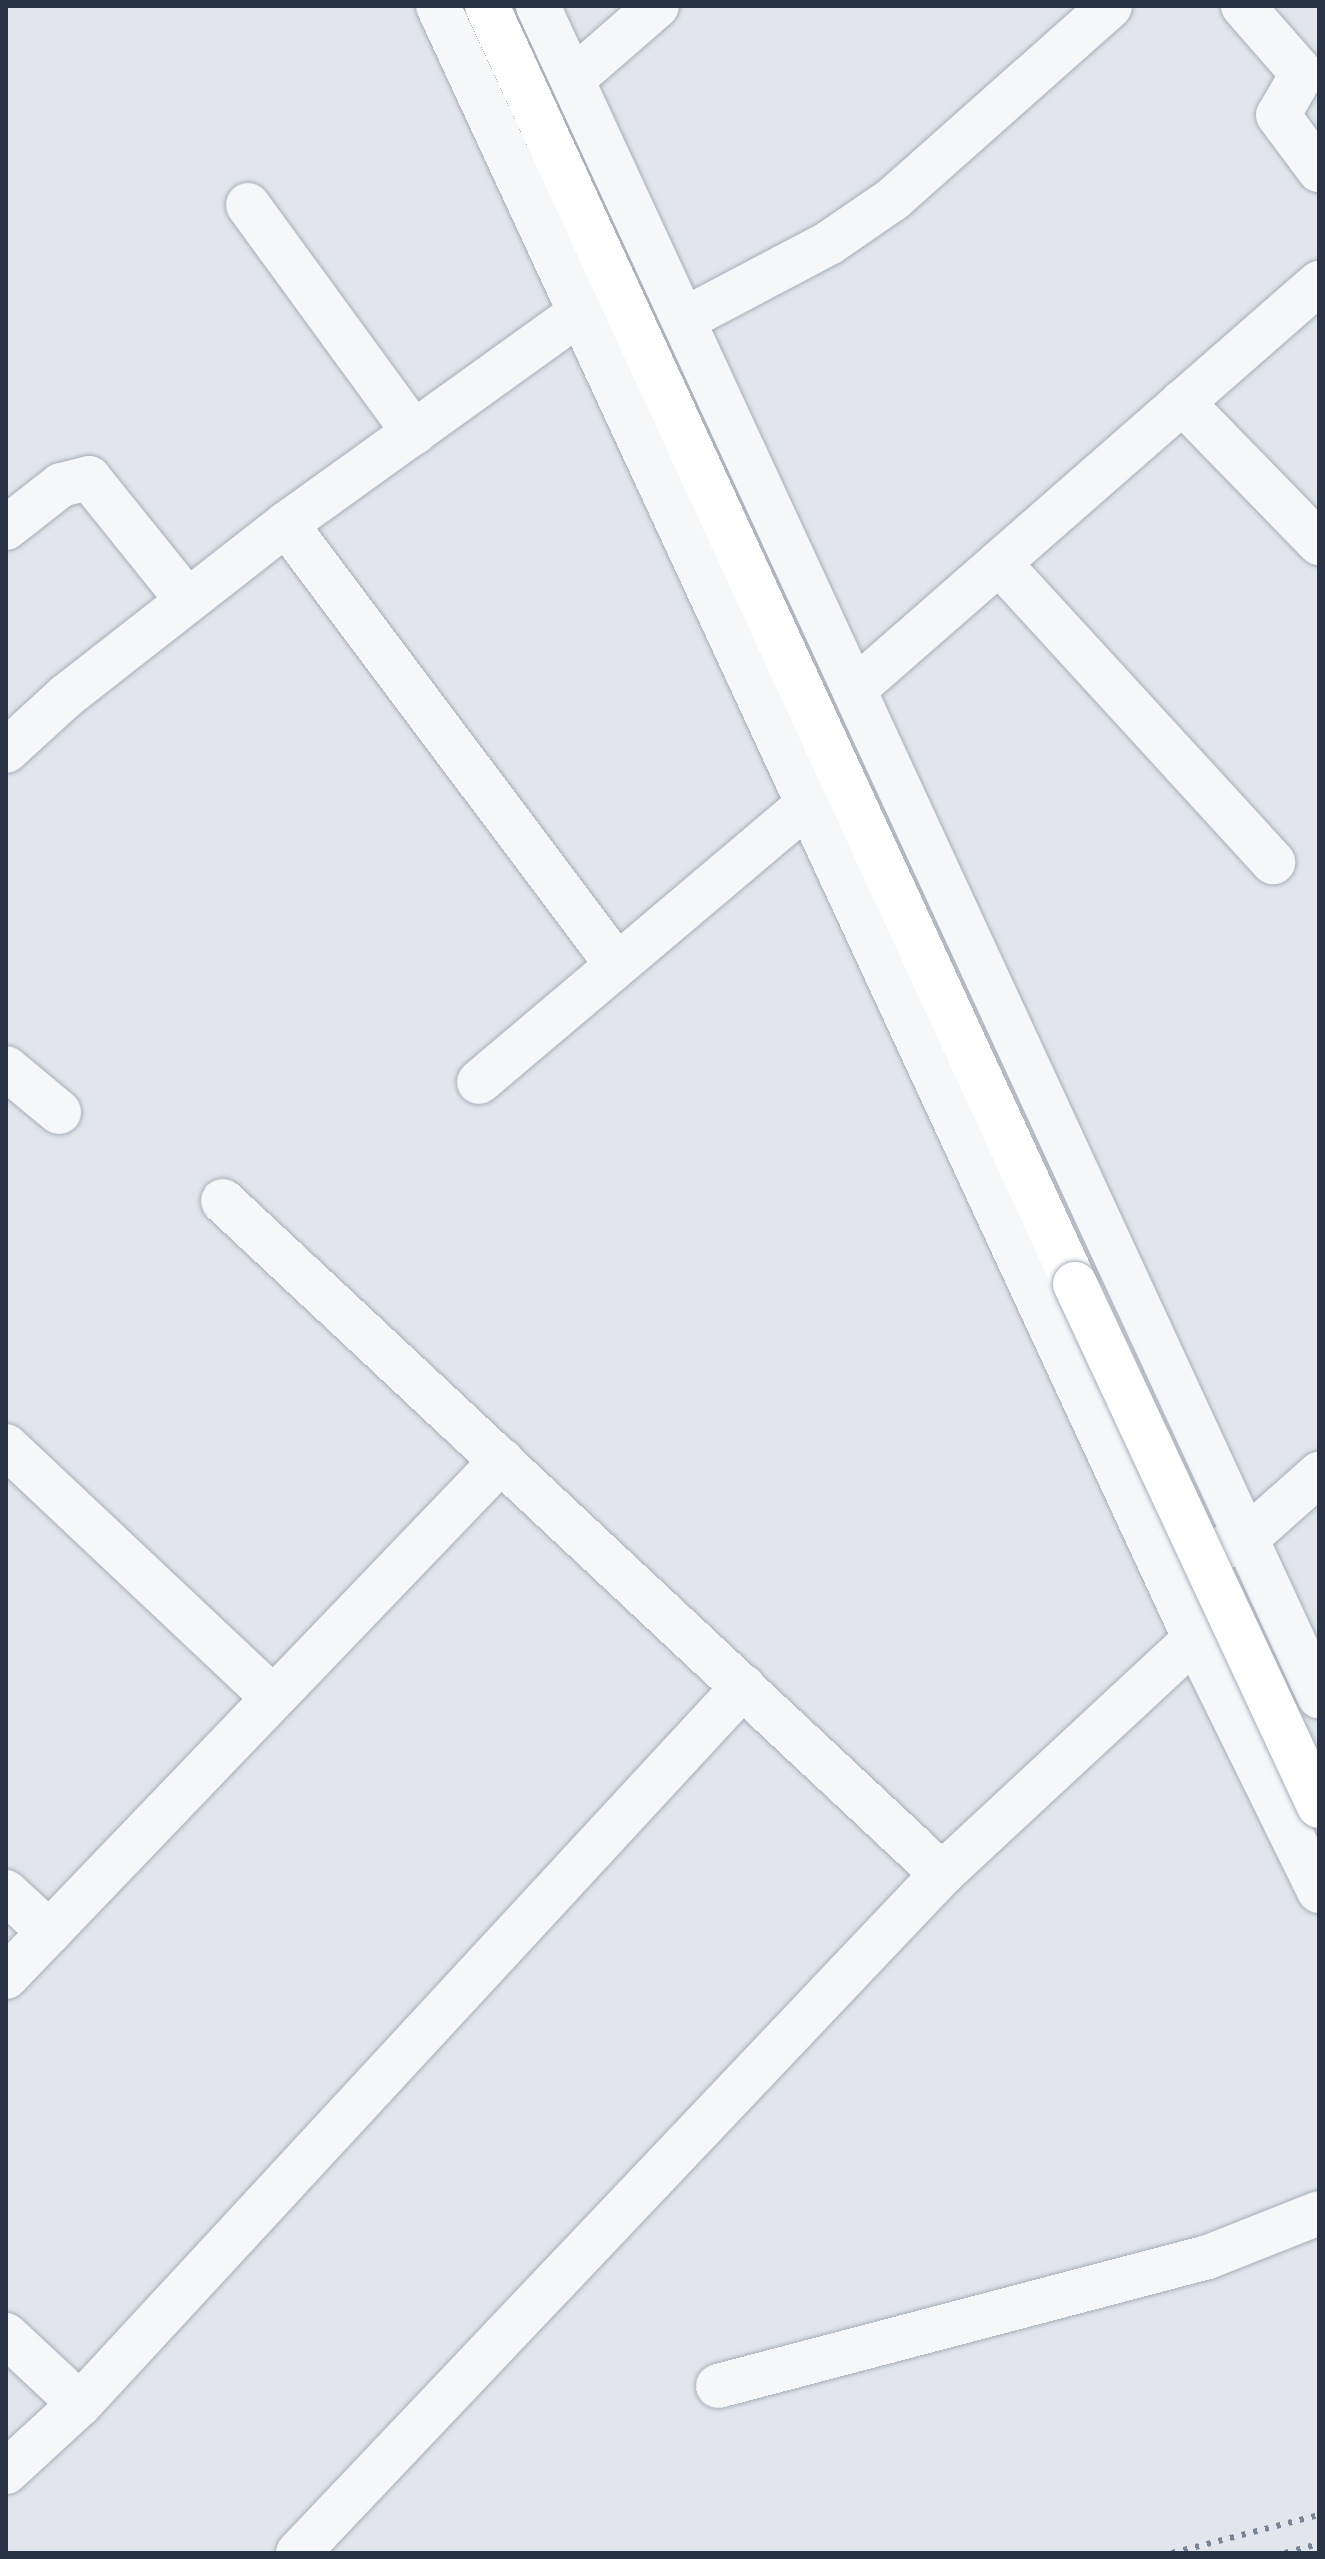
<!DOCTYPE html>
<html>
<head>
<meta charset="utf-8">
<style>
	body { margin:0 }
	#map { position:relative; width:1325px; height:2559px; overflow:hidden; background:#e2e6ec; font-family:Overpass,sans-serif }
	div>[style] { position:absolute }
	.roads { filter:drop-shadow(0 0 2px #a6adb7) drop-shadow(0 0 2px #a6adb7) }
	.minor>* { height:44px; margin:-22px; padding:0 22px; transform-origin:22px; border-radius:22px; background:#f5f7f9 }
	.secondary>* { height:44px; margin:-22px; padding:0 22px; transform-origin:22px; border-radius:22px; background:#fff }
	.rail>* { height:6px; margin-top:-3px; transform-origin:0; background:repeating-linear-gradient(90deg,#798597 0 4px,transparent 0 12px) }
	.bridges { filter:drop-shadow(0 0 2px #a6adb7) drop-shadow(0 0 2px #a6adb7) }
	.secondary-bridge>* { height:44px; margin:-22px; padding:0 22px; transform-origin:22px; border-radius:22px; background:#fff }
	span { translate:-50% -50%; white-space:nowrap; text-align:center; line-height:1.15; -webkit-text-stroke:7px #f2f5f9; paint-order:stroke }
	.frame { position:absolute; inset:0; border:8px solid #283446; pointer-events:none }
</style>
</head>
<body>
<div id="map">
	<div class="roads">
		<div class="minor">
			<i style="left:438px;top:6px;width:1800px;rotate:65.13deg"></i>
			<i style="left:1195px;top:1639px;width:281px;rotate:63.8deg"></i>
			<i style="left:538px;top:6px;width:1862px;rotate:65.2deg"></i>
			<i style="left:1243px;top:6px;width:84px;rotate:48.9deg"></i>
			<i style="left:1298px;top:69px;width:12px;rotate:90deg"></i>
			<i style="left:1298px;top:81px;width:39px;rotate:120deg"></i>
			<i style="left:1278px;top:115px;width:69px;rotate:53.3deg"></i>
			<i style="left:573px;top:79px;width:111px;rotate:-41deg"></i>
			<i style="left:248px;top:205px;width:282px;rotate:53.9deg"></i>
			<i style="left:687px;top:318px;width:161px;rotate:-27.8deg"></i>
			<i style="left:829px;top:243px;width:78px;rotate:-34.5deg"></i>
			<i style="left:893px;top:199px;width:290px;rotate:-41.6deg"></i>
			<i style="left:1182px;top:402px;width:197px;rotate:45.8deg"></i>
			<i style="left:286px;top:524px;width:551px;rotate:53.11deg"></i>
			<i style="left:6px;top:528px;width:70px;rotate:-38deg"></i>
			<i style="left:61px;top:485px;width:29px;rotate:-14deg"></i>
			<i style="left:89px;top:478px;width:156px;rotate:51.2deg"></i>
			<i style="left:999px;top:563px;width:406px;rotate:47.5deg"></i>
			<i style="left:857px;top:687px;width:614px;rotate:-41.17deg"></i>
			<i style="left:6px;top:751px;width:81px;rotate:-42.5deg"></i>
			<i style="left:66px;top:696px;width:279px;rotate:-38deg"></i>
			<i style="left:286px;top:524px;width:362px;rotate:-35.7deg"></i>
			<i style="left:6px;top:1068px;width:69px;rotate:39.7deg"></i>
			<i style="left:479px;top:1082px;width:432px;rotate:-40.2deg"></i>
			<i style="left:223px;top:1201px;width:985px;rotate:43.11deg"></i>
			<i style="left:6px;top:1446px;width:367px;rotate:43.3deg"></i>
			<i style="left:1220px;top:1549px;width:28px;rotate:-21deg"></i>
			<i style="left:1246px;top:1539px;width:98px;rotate:-41.7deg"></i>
			<i style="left:6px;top:1892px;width:59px;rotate:42.9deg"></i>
			<i style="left:6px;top:1977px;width:716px;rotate:-46.19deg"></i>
			<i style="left:6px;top:2335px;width:101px;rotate:43deg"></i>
			<i style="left:718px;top:2386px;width:507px;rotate:-14.75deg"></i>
			<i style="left:1208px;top:2257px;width:119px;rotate:-21.6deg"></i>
			<i style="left:6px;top:2472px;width:100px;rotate:-42.6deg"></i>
			<i style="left:80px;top:2404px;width:977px;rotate:-47.24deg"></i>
			<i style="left:298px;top:2553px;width:936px;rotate:-46.52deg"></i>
			<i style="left:942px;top:1874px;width:345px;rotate:-42.9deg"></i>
		</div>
		<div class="secondary">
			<i style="left:487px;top:6px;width:1407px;rotate:65.29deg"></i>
		</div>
	</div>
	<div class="rail">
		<i style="left:1172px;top:2553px;width:152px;rotate:-14.5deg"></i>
		<i style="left:1285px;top:2553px;width:35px;rotate:-15deg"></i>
	</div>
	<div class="bridges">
		<div class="secondary-bridge">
			<i style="left:1075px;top:1284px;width:576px;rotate:64.95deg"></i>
		</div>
	</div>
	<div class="frame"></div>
</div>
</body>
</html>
